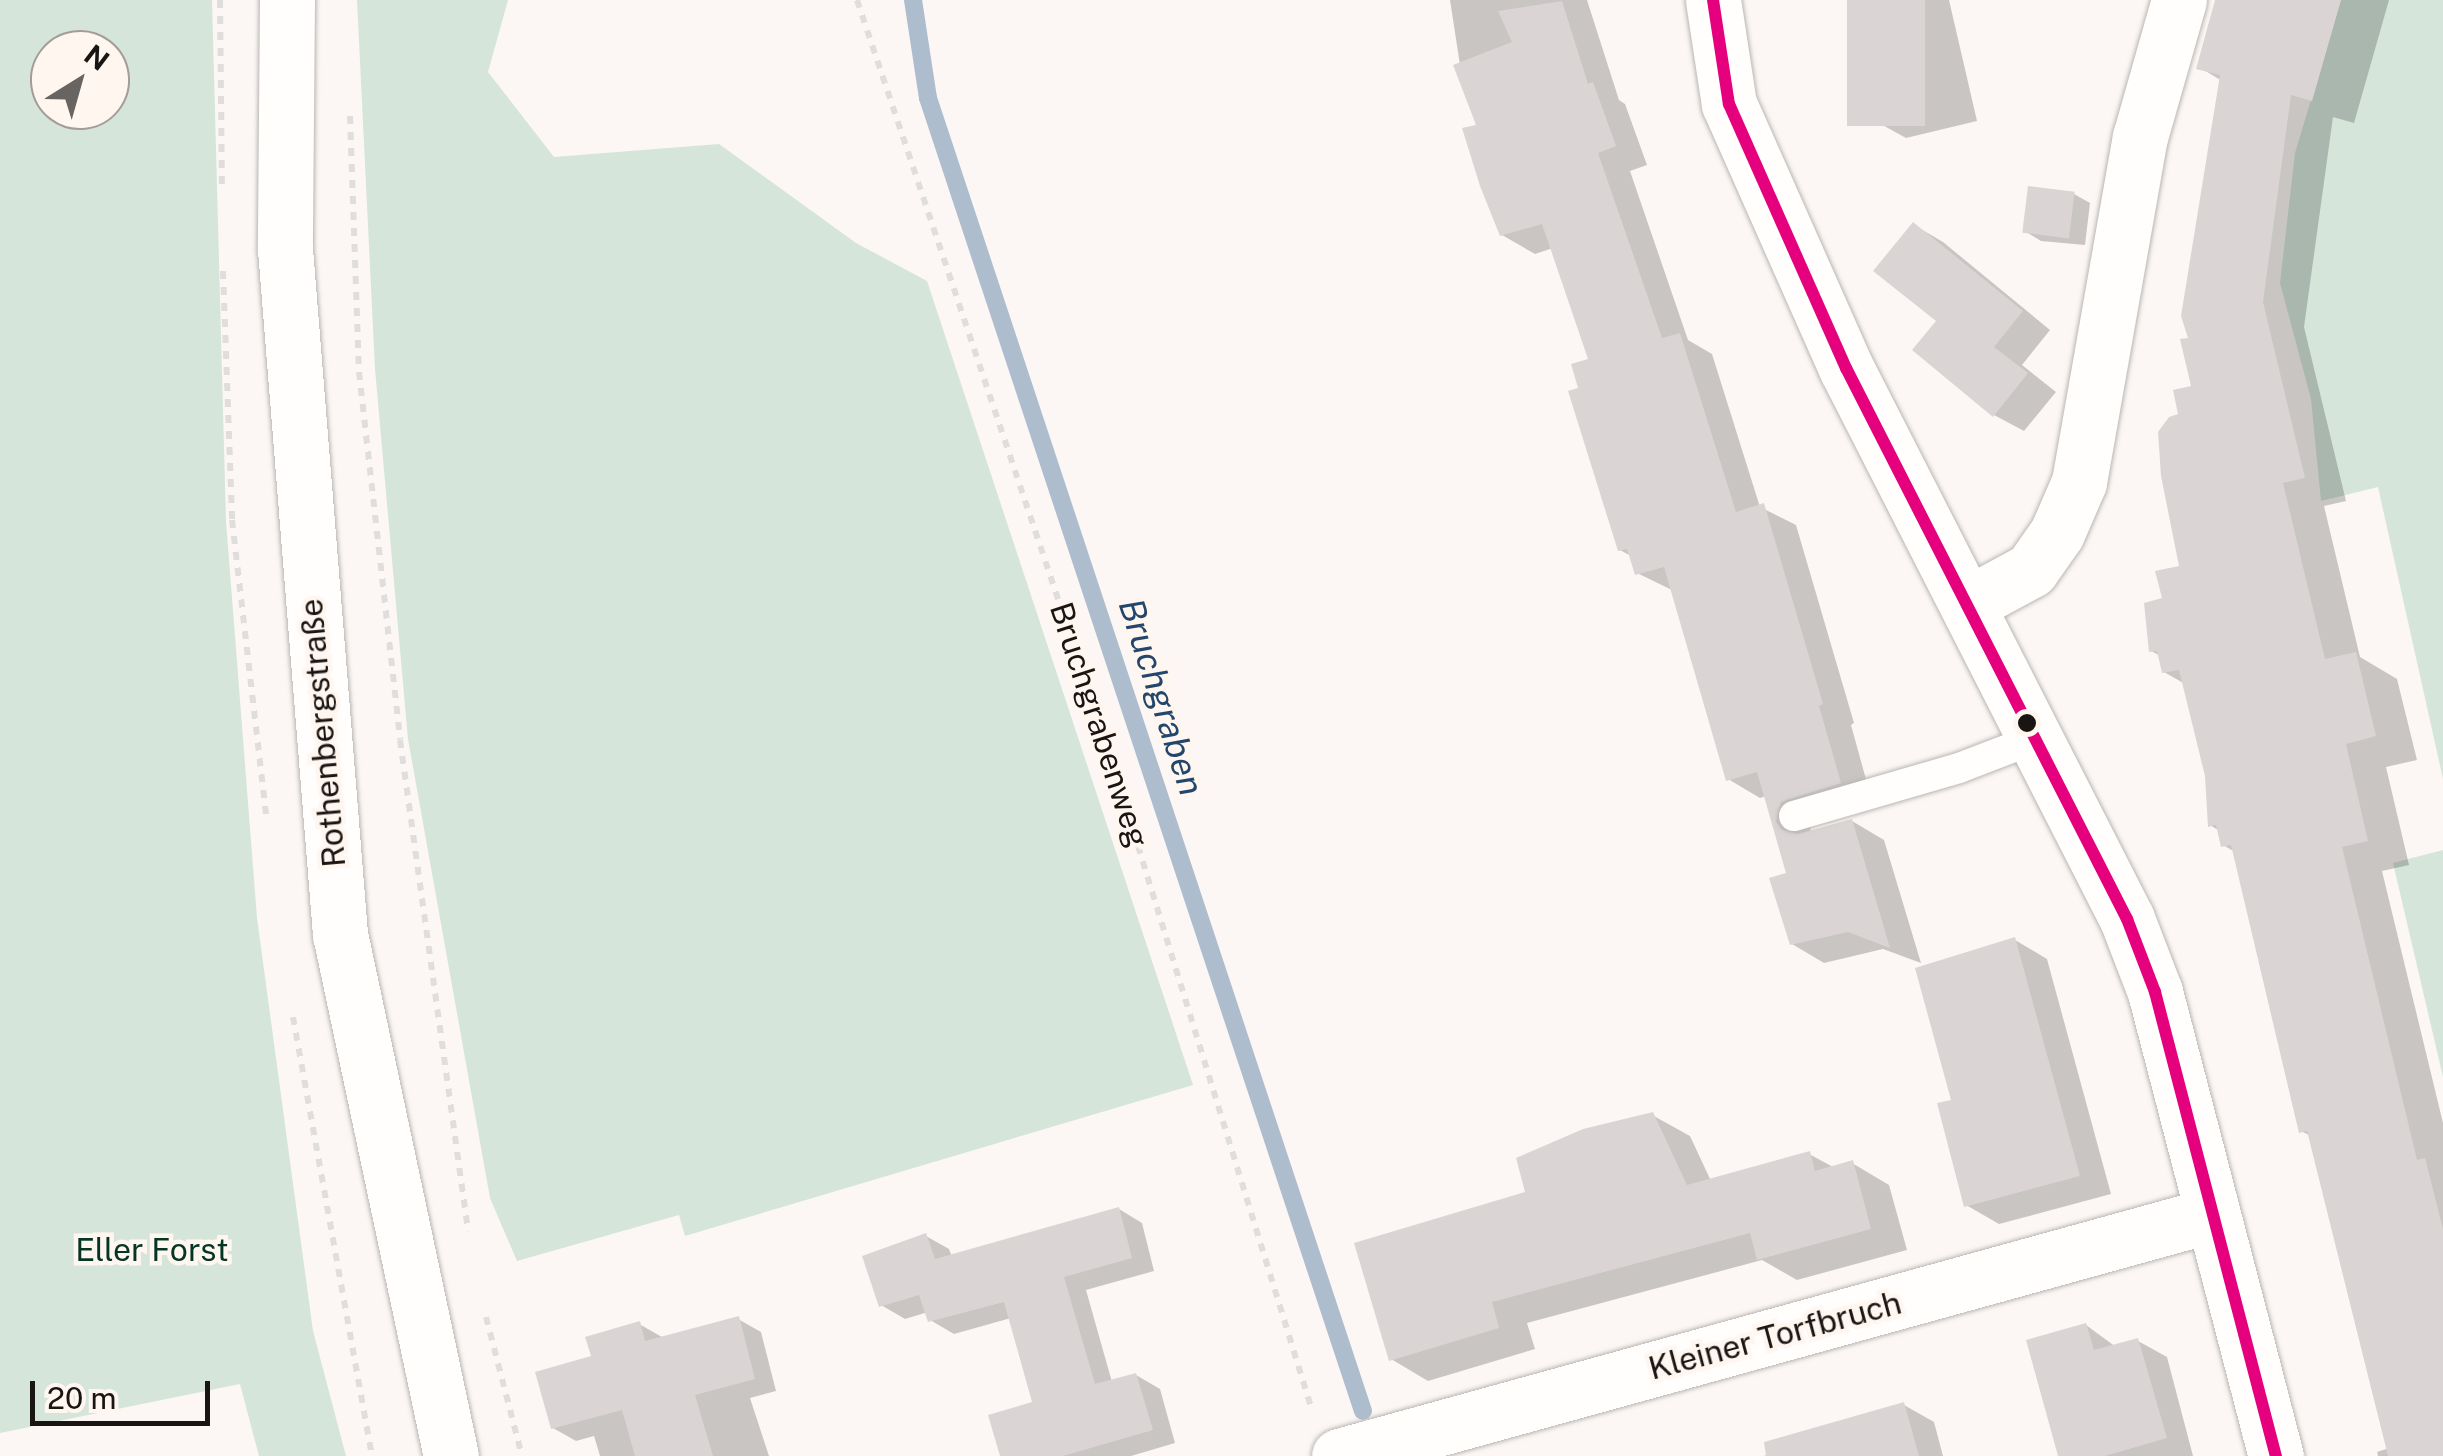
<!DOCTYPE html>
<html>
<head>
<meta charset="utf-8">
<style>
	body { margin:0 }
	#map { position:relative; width:2443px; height:1456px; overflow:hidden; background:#fcf7f4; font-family:"Public Sans",sans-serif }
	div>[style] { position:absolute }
	.green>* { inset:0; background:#d5e5da }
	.shadow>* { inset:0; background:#0003 }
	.stream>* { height:18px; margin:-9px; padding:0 9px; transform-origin:9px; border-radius:9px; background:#aebdce }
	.building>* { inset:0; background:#dad5d4; transform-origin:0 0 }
	.path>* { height:6px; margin-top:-3px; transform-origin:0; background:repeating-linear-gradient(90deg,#dfdedd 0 8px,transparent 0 16px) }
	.roads { filter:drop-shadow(0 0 2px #b9b6b3) drop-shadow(0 0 2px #b9b6b3) }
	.service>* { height:30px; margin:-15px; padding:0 15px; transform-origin:15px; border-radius:15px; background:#fffefd }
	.minor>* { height:55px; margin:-27.5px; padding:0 27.5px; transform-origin:27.5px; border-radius:27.5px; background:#fffefd }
	.secondary>* { height:55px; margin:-27.5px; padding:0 27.5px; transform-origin:27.5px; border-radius:27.5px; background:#fffefd }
	.bus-1>* { height:12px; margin:-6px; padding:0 6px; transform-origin:6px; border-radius:6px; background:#e5007d }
	.dots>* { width:28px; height:28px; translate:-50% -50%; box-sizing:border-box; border:5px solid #fff6f0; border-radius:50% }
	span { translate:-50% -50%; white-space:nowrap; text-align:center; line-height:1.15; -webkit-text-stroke:9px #fff6f0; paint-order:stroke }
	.street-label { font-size:32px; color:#181512 }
	.park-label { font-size:32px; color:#033624 }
	.water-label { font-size:35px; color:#23466c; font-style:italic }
	.north { position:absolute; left:30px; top:30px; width:100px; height:100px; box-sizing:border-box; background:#fff6f0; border:2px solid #a39c97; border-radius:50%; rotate:37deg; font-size:28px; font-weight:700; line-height:40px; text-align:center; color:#181512 }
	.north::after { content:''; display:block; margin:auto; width:35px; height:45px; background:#686461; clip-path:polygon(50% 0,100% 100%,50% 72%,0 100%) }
	.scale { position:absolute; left:30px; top:1381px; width:180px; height:45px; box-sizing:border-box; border:5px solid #181512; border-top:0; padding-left:12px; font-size:30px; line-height:35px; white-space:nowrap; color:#181512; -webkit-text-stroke:8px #fff6f0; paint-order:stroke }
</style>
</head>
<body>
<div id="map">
	<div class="green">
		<i style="clip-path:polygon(evenodd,0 0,212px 0,226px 521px,257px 918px,313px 1331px,346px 1456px,259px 1456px,240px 1384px,0 1433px,0 0,50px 50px,110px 50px,110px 110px,50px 110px,50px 50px)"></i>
		<i style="clip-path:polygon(357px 0,508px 0,488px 72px,554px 157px,719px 144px,856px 243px,927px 281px,1193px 1085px,685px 1236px,679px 1215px,517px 1261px,490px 1198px,408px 739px,375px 369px)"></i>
		<i style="clip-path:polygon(2341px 0,2443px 0,2443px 779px,2378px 487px,2321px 501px,2311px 399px,2280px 283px,2295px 153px)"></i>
		<i style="clip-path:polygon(2443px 850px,2443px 1077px,2393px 863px)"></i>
	</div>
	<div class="shadow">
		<i style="clip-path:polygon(1450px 0,1587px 0,1619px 100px,1625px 104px,1647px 165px,1630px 171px,1688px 340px,1712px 354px,1760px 507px,1796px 525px,1854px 723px,1851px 725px,1872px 801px,1812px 822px,1810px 832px,1852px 821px,1884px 840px,1921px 963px,1883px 949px,1824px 963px,1792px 944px,1789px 875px,1766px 796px,1760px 798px,1728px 779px,1674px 591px,1637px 573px,1631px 556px,1620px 550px,1581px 390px,1591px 361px,1553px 248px,1535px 254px,1502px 235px,1479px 127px,1460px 65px)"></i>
		<i style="clip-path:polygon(1849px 0,1949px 0,1977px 121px,1906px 138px,1877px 122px)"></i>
		<i style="clip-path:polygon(2218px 0,2389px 0,2354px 123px,2333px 117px,2304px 327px,2346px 501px,2324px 506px,2360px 657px,2397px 679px,2417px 760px,2386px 767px,2409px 865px,2382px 871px,2443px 1123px,2443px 1456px,2378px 1456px,2377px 1452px,2389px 1448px,2311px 1136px,2301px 1131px,2235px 852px,2223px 845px,2218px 830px,2210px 825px,2207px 776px,2185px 684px,2164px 672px,2161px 656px,2151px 651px,2182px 568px,2181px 416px,2194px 388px,2191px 341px,2222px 81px,2199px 67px)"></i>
		<i style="clip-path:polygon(2074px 194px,2090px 203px,2085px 245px,2041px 241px,2026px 232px)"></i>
		<i style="clip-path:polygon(1914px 225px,1943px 242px,2050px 330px,2022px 365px,2056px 392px,2024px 431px,1994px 415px,1939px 321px)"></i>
		<i style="clip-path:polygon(2015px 940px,2047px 959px,2111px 1194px,1999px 1224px,1966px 1205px,1954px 1101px)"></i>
		<i style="clip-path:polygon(1652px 1115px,1690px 1136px,1711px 1181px,1809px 1154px,1835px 1168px,1852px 1163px,1889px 1185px,1907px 1250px,1797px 1280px,1762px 1260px,1527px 1323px,1535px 1349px,1428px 1381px,1391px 1359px,1528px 1194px)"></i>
		<i style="clip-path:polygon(1119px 1209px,1142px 1223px,1154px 1271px,1086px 1290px,1112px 1382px,1136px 1375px,1160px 1389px,1175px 1443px,1131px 1456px,1003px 1456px,1035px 1404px,1011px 1318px,954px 1334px,930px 1320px,928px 1312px,905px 1319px,881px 1305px,926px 1236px,949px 1249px,952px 1257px)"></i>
		<i style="clip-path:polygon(738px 1319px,761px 1332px,776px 1391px,750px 1398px,769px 1456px,600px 1456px,594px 1436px,576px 1441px,553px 1428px,594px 1358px,639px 1324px,662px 1337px)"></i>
		<i style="clip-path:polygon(2086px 1325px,2116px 1347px,2138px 1341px,2167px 1357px,2193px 1456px,2059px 1456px)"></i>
		<i style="clip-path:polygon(1904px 1405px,1934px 1422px,1943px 1456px,1764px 1456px)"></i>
	</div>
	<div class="stream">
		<i style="left:913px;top:0;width:99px;rotate:81.3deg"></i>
		<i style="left:928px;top:98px;width:1383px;rotate:71.67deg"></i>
	</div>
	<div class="building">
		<i style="left:1847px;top:0;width:78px;height:126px"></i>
		<i style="clip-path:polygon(2215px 0,2341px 0,2312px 101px,2291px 95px,2263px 302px,2305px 478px,2283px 483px,2325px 659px,2356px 652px,2376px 736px,2346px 744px,2368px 841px,2342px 847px,2417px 1160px,2425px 1158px,2443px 1229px,2443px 1456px,2388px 1456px,2307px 1131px,2299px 1133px,2231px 845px,2221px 847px,2216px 825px,2208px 827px,2205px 776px,2179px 670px,2162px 673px,2157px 651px,2149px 652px,2144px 603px,2162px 598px,2155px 571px,2179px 566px,2161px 476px,2158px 432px,2169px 417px,2178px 414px,2173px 390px,2191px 386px,2180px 339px,2188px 338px,2181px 316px,2220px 75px,2196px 69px)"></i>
		<i style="clip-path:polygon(1562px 1px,1588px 84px,1593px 82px,1616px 146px,1598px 153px,1662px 338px,1680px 333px,1736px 512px,1764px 503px,1823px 704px,1819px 706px,1841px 783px,1781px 802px,1776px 822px,1782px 830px,1798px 834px,1852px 819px,1890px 948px,1848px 932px,1790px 945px,1769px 878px,1786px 873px,1757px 772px,1726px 781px,1664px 567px,1635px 575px,1627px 549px,1618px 551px,1568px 391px,1578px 388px,1571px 364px,1588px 359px,1542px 224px,1500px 236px,1480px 186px,1462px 128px,1476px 125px,1453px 65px,1512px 42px,1498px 11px)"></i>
		<i style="left:2028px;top:186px;width:47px;height:47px;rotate:7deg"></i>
		<i style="clip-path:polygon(1913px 222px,2023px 311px,1994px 347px,2028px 373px,1993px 417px,1912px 350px,1936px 321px,1873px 271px)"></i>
		<i style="clip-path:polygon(2015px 937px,2080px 1176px,1964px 1207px,1937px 1103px,1951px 1100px,1915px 968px)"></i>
		<i style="clip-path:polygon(1653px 1112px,1687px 1185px,1810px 1151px,1815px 1171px,1853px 1160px,1871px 1229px,1757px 1260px,1750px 1233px,1492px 1302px,1499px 1328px,1389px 1361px,1354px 1243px,1525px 1192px,1516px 1158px,1583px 1129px)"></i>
		<i style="clip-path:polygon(1119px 1207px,1132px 1258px,1064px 1277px,1095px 1384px,1136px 1373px,1153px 1430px,1063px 1456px,1000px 1456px,988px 1415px,1032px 1402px,1004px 1302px,928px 1322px,919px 1295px,879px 1307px,862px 1256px,926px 1233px,935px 1259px)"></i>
		<i style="clip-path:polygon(739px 1316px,755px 1379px,695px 1395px,713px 1456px,635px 1456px,622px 1410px,551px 1429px,535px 1372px,591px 1356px,585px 1337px,640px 1321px,645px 1341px)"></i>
		<i style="clip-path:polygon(2086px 1323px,2094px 1350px,2138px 1338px,2167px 1438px,2105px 1456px,2058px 1456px,2026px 1340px)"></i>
		<i style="clip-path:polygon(1904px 1402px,1919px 1456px,1766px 1456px,1764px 1442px)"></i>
	</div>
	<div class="path">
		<i style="left:220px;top:0;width:189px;rotate:89.4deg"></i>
		<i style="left:857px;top:0;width:780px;rotate:71.45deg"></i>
		<i style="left:1105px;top:739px;width:699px;rotate:72.86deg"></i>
		<i style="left:350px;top:116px;width:256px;rotate:88deg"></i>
		<i style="left:359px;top:372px;width:370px;rotate:83.6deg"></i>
		<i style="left:400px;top:740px;width:496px;rotate:82.1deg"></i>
		<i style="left:223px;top:271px;width:249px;rotate:87.9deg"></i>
		<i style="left:232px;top:520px;width:304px;rotate:83.4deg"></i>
		<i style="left:293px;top:1017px;width:446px;rotate:79.8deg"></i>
		<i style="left:486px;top:1317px;width:144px;rotate:75.5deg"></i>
	</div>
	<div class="roads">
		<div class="service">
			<i style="left:1794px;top:816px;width:172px;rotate:-16.2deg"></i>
			<i style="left:1959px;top:768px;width:81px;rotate:-20.9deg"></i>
		</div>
		<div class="minor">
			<i style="left:1713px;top:0;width:105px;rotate:81.3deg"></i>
			<i style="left:1729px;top:104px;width:289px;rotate:66.1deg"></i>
			<i style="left:1846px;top:368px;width:619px;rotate:62.98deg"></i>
			<i style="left:2127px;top:919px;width:78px;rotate:69deg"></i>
			<i style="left:2155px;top:992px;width:480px;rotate:75.4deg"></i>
			<i style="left:1968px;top:604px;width:72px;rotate:-28.4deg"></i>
			<i style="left:2031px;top:570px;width:45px;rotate:-54.9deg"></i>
			<i style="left:2057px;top:533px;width:56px;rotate:-66.7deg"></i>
			<i style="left:2079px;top:482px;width:350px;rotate:-80deg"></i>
			<i style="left:2140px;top:137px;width:142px;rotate:-74.1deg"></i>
			<i style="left:1339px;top:1456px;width:905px;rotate:-15.45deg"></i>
		</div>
		<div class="secondary">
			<i style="left:287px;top:0;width:249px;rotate:90.5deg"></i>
			<i style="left:285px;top:249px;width:687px;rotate:85.41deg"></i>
			<i style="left:340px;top:934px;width:534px;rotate:78deg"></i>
		</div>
	</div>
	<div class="bus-1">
		<i style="left:1713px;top:0;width:105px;rotate:81.3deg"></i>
		<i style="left:1729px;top:104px;width:289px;rotate:66.1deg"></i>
		<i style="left:1846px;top:368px;width:619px;rotate:62.98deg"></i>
		<i style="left:2127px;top:919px;width:78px;rotate:69deg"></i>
		<i style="left:2155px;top:992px;width:480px;rotate:75.4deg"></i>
	</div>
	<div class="dots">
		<i style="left:2027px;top:723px;background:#181512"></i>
	</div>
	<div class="street-label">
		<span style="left:1099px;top:725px;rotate:72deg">Bruchgrabenweg</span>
		<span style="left:323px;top:733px;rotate:-95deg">Rothenbergstraße</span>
		<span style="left:1775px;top:1336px;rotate:-15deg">Kleiner Torfbruch</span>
	</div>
	<div class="park-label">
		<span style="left:152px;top:1250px">Eller Forst</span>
	</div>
	<div class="water-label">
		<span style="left:1161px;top:697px;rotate:72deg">Bruchgraben</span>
	</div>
	<div class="north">N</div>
	<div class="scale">20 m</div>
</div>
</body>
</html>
